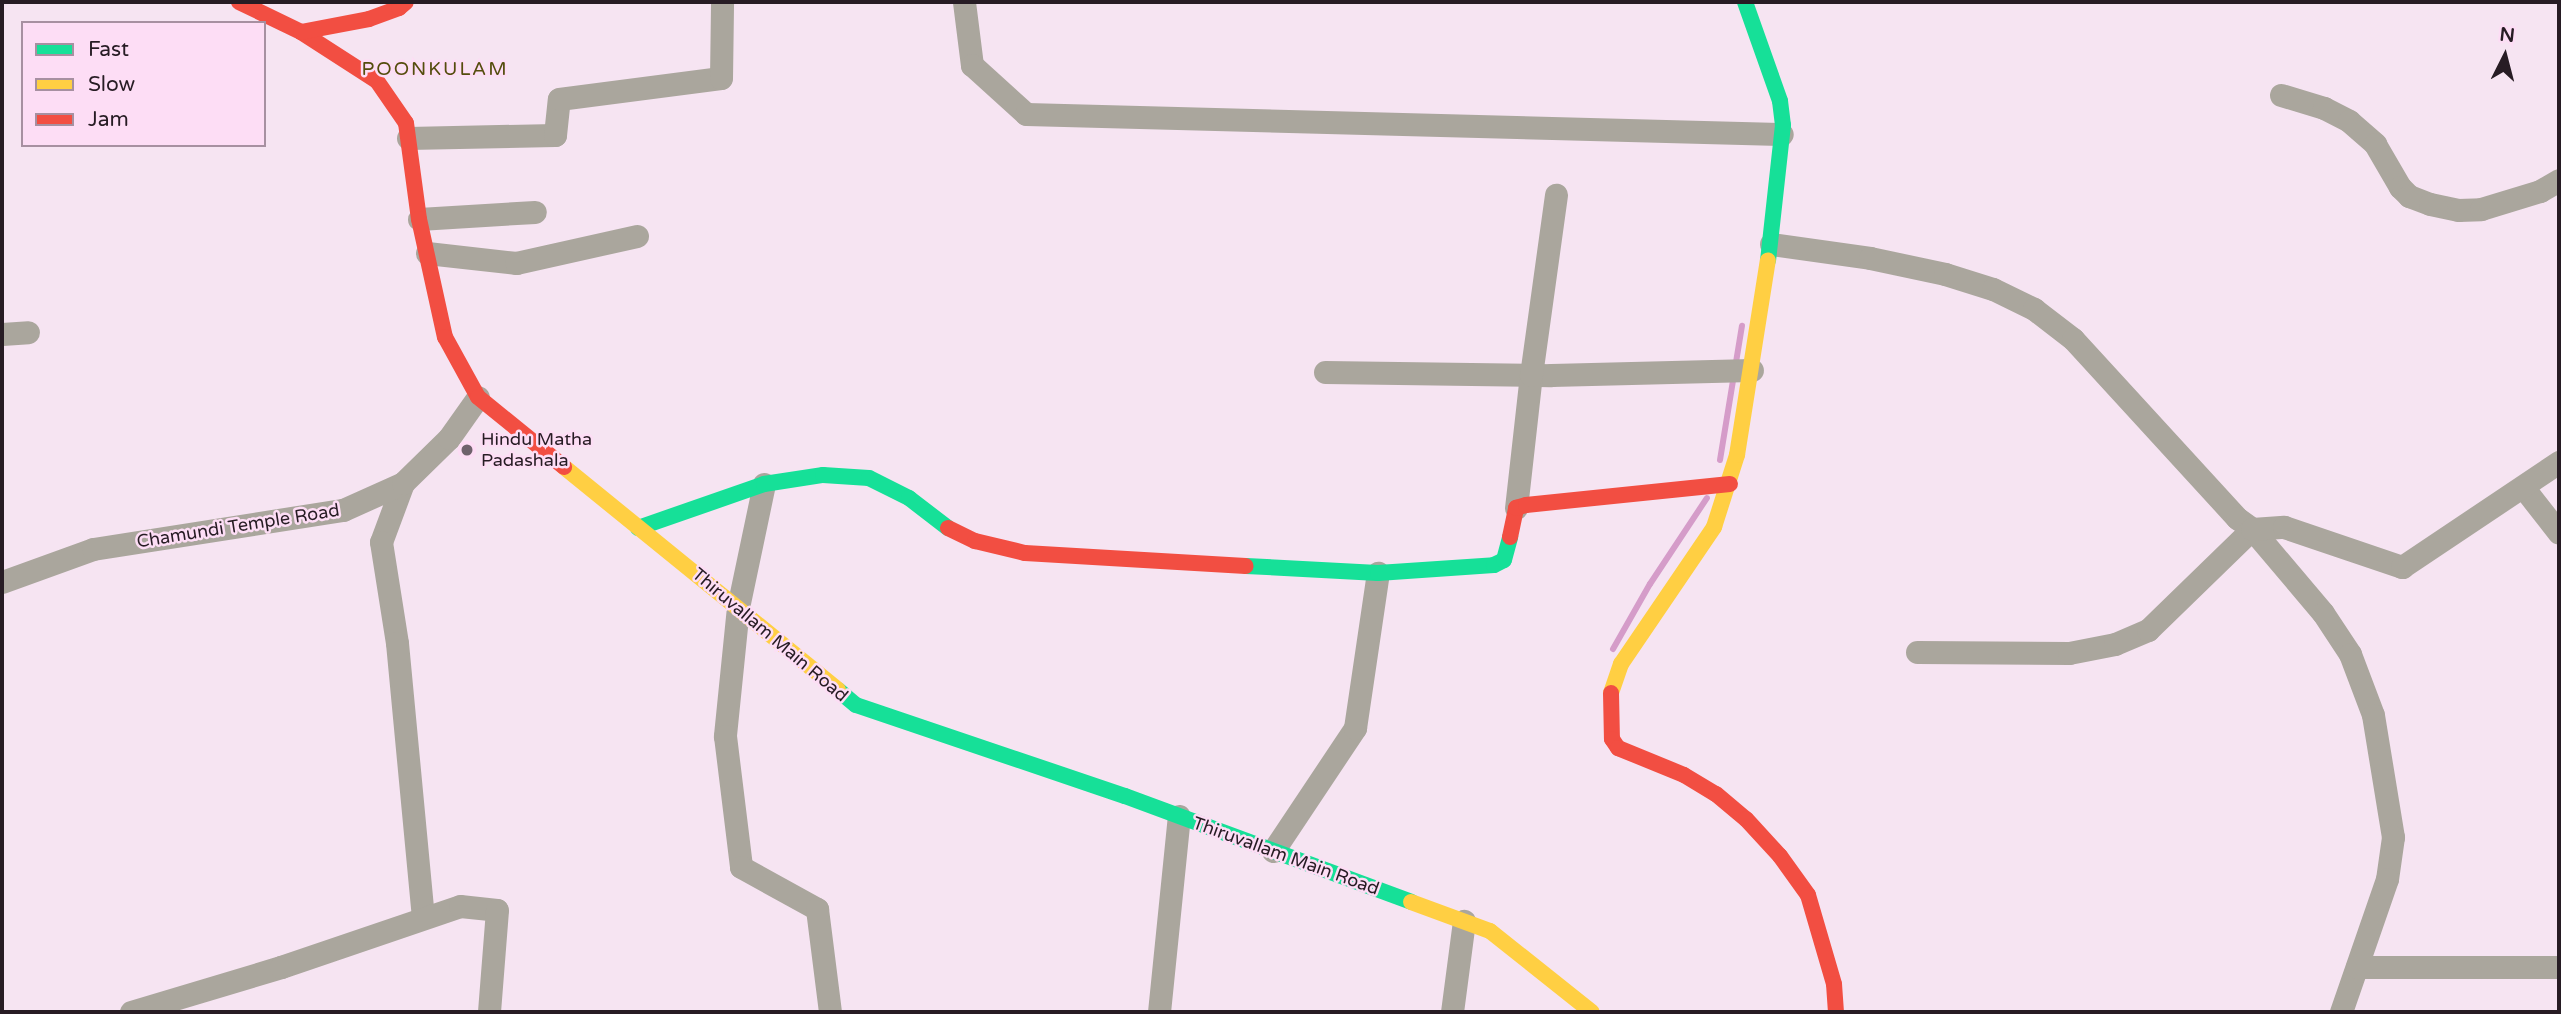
<!DOCTYPE html>
<html>
<head>
<meta charset="utf-8">
<style>
	body { margin:0 }
	#map { position:relative; width:2561px; height:1014px; overflow:hidden; background:#f6e4f2; font-family:"Varela Round",sans-serif }
	div>[style] { position:absolute }
	.stream>* { height:6px; margin:-3px; padding:0 3px; transform-origin:3px; border-radius:3px; background:#d59cc9 }
	.street>* { height:23px; margin:-11.5px; padding:0 11.5px; transform-origin:11.5px; border-radius:11.5px; background:#aaa69d }
	.fast>* { height:16px; margin:-8px; padding:0 8px; transform-origin:8px; border-radius:8px; background:#16e098 }
	.slow>* { height:16px; margin:-8px; padding:0 8px; transform-origin:8px; border-radius:8px; background:#ffcf43 }
	.jam>* { height:16px; margin:-8px; padding:0 8px; transform-origin:8px; border-radius:8px; background:#f24e42 }
	.dots>* { width:19px; height:19px; translate:-50% -50%; box-sizing:border-box; border:4px solid #fdddf5; border-radius:50% }
	span { translate:-50% -50%; white-space:nowrap; text-align:center; line-height:1.15; -webkit-text-stroke:5px #fdddf5; paint-order:stroke }
	.poi-label { font-size:18px; color:#271c24 }
	.left { translate:0 -50%; text-align:left }
	.street-label { font-size:18px; color:#271c24 }
	.neighbourhood-label { font-size:19px; color:#544d0d; letter-spacing:2px }
	.frame { position:absolute; inset:0; border:4px solid #271c24; pointer-events:none }
	.legend { position:absolute; left:21px; top:21px; width:245px; height:126px; box-sizing:border-box; background:#fdddf5; border:2px solid #a790a1; margin:0; padding:9px 12px; list-style:none; font-size:21px; color:#271c24 }
	.legend li { display:flex; align-items:center; gap:14px; height:35px }
	.legend b { width:35px; border:2px solid #a790a1 }
	.north { position:absolute; left:2470px; top:21px; width:70px; height:70px; -webkit-text-stroke:5px #fdddf5; paint-order:stroke; rotate:6deg; font-size:19px; font-weight:700; line-height:28px; text-align:center; color:#271c24 }
	.north::after { content:''; display:block; margin:auto; width:24px; height:32px; background:#271c24; clip-path:polygon(50% 0,100% 100%,50% 72%,0 100%) }
</style>
</head>
<body>
<div id="map">
	<div class="stream">
		<i style="left:1720px;top:460px;width:136px;rotate:-80.7deg"></i>
		<i style="left:1613px;top:649px;width:75px;rotate:-60.4deg"></i>
		<i style="left:1650px;top:584px;width:103px;rotate:-56.5deg"></i>
	</div>
	<div class="street">
		<i style="left:964px;top:2px;width:64px;rotate:82.8deg"></i>
		<i style="left:972px;top:65px;width:73px;rotate:42.2deg"></i>
		<i style="left:1026px;top:114px;width:756px;rotate:1.52deg"></i>
		<i style="left:2281px;top:95px;width:45px;rotate:16.8deg"></i>
		<i style="left:2324px;top:108px;width:28px;rotate:27deg"></i>
		<i style="left:2349px;top:121px;width:35px;rotate:41deg"></i>
		<i style="left:2375px;top:144px;width:50px;rotate:59.8deg"></i>
		<i style="left:2400px;top:187px;width:13px;rotate:45deg"></i>
		<i style="left:2409px;top:196px;width:22px;rotate:21deg"></i>
		<i style="left:2430px;top:204px;width:29px;rotate:12deg"></i>
		<i style="left:2458px;top:210px;width:23px;rotate:-2deg"></i>
		<i style="left:2481px;top:209px;width:62px;rotate:-17deg"></i>
		<i style="left:2540px;top:191px;width:22px;rotate:-30deg"></i>
		<i style="left:408px;top:138px;width:147px;rotate:-1.2deg"></i>
		<i style="left:555px;top:135px;width:36px;rotate:-84deg"></i>
		<i style="left:559px;top:99px;width:163px;rotate:-7.4deg"></i>
		<i style="left:721px;top:78px;width:76px;rotate:-89.2deg"></i>
		<i style="left:419px;top:219px;width:116px;rotate:-3.5deg"></i>
		<i style="left:1771px;top:244px;width:100px;rotate:8deg"></i>
		<i style="left:1870px;top:258px;width:77px;rotate:12deg"></i>
		<i style="left:1945px;top:274px;width:50px;rotate:17.4deg"></i>
		<i style="left:1993px;top:289px;width:46px;rotate:26deg"></i>
		<i style="left:2034px;top:309px;width:49px;rotate:37.6deg"></i>
		<i style="left:2073px;top:339px;width:243px;rotate:47.5deg"></i>
		<i style="left:2237px;top:518px;width:19px;rotate:36deg"></i>
		<i style="left:2252px;top:529px;width:110px;rotate:49.8deg"></i>
		<i style="left:2323px;top:613px;width:49px;rotate:56.6deg"></i>
		<i style="left:2350px;top:654px;width:65px;rotate:69.3deg"></i>
		<i style="left:2373px;top:715px;width:124px;rotate:80.7deg"></i>
		<i style="left:2393px;top:837px;width:42px;rotate:98.1deg"></i>
		<i style="left:2387px;top:879px;width:141px;rotate:109.1deg"></i>
		<i style="left:427px;top:253px;width:90px;rotate:6.4deg"></i>
		<i style="left:516px;top:263px;width:124px;rotate:-12.6deg"></i>
		<i style="left:2px;top:334px;width:26px;rotate:-4deg"></i>
		<i style="left:1325px;top:372px;width:226px;rotate:0.8deg"></i>
		<i style="left:1551px;top:375px;width:201px;rotate:-1.4deg"></i>
		<i style="left:403px;top:483px;width:63px;rotate:110.4deg"></i>
		<i style="left:381px;top:542px;width:102px;rotate:81deg"></i>
		<i style="left:397px;top:643px;width:274px;rotate:84.6deg"></i>
		<i style="left:764px;top:484px;width:126px;rotate:101.9deg"></i>
		<i style="left:738px;top:607px;width:130px;rotate:95.8deg"></i>
		<i style="left:725px;top:736px;width:132px;rotate:83deg"></i>
		<i style="left:741px;top:867px;width:87px;rotate:28.9deg"></i>
		<i style="left:817px;top:909px;width:104px;rotate:82.8deg"></i>
		<i style="left:2523px;top:487px;width:58px;rotate:52deg"></i>
		<i style="left:1516px;top:508px;width:134px;rotate:-83.6deg"></i>
		<i style="left:1531px;top:375px;width:182px;rotate:-82.1deg"></i>
		<i style="left:2px;top:582px;width:97px;rotate:-19.9deg"></i>
		<i style="left:93px;top:549px;width:253px;rotate:-8.9deg"></i>
		<i style="left:343px;top:510px;width:66px;rotate:-24.2deg"></i>
		<i style="left:403px;top:483px;width:64px;rotate:-44.4deg"></i>
		<i style="left:449px;top:438px;width:50px;rotate:-54.7deg"></i>
		<i style="left:1917px;top:652px;width:152px;rotate:0.4deg"></i>
		<i style="left:2069px;top:653px;width:47px;rotate:-11.1deg"></i>
		<i style="left:2115px;top:644px;width:36px;rotate:-23deg"></i>
		<i style="left:2148px;top:630px;width:145px;rotate:-44.2deg"></i>
		<i style="left:2252px;top:529px;width:32px;rotate:-4deg"></i>
		<i style="left:2284px;top:527px;width:125px;rotate:18.7deg"></i>
		<i style="left:2402px;top:567px;width:189px;rotate:-33.8deg"></i>
		<i style="left:1273px;top:851px;width:148px;rotate:-56.3deg"></i>
		<i style="left:1355px;top:728px;width:157px;rotate:-81.6deg"></i>
		<i style="left:2357px;top:967px;width:202px"></i>
		<i style="left:131px;top:1012px;width:157px;rotate:-16.7deg"></i>
		<i style="left:281px;top:967px;width:189px;rotate:-18.8deg"></i>
		<i style="left:460px;top:906px;width:37px;rotate:6deg"></i>
		<i style="left:497px;top:910px;width:102px;rotate:94.5deg"></i>
		<i style="left:1159px;top:1012px;width:197px;rotate:-84.2deg"></i>
		<i style="left:1452px;top:1012px;width:92px;rotate:-82.5deg"></i>
	</div>
	<div class="fast">
		<i style="left:1745px;top:2px;width:105px;rotate:70.5deg"></i>
		<i style="left:1780px;top:101px;width:24px;rotate:83deg"></i>
		<i style="left:1783px;top:125px;width:136px;rotate:96.3deg"></i>
		<i style="left:638px;top:528px;width:133px;rotate:-19.2deg"></i>
		<i style="left:764px;top:484px;width:60px;rotate:-8.7deg"></i>
		<i style="left:823px;top:475px;width:46px;rotate:3.7deg"></i>
		<i style="left:869px;top:478px;width:45px;rotate:26.6deg"></i>
		<i style="left:909px;top:498px;width:49px;rotate:37.6deg"></i>
		<i style="left:1246px;top:566px;width:132px;rotate:3deg"></i>
		<i style="left:1378px;top:573px;width:116px;rotate:-3.9deg"></i>
		<i style="left:1494px;top:565px;width:11px;rotate:-27deg"></i>
		<i style="left:1504px;top:560px;width:24px;rotate:-75deg"></i>
		<i style="left:838px;top:690px;width:23px;rotate:40deg"></i>
		<i style="left:856px;top:705px;width:284px;rotate:18.7deg"></i>
		<i style="left:1125px;top:796px;width:305px;rotate:20.3deg"></i>
	</div>
	<div class="slow">
		<i style="left:564px;top:467px;width:353px;rotate:39.1deg"></i>
		<i style="left:1611px;top:693px;width:31px;rotate:-71deg"></i>
		<i style="left:1621px;top:664px;width:166px;rotate:-55.8deg"></i>
		<i style="left:1714px;top:527px;width:76px;rotate:-72.3deg"></i>
		<i style="left:1737px;top:455px;width:197px;rotate:-81deg"></i>
		<i style="left:1411px;top:902px;width:84px;rotate:20.2deg"></i>
		<i style="left:1490px;top:931px;width:130px;rotate:38.5deg"></i>
	</div>
	<div class="jam">
		<i style="left:239px;top:2px;width:69px;rotate:25.8deg"></i>
		<i style="left:301px;top:32px;width:90px;rotate:32.8deg"></i>
		<i style="left:377px;top:81px;width:51px;rotate:55.4deg"></i>
		<i style="left:406px;top:123px;width:97px;rotate:82.3deg"></i>
		<i style="left:419px;top:219px;width:121px;rotate:77.6deg"></i>
		<i style="left:445px;top:337px;width:68px;rotate:61.2deg"></i>
		<i style="left:478px;top:397px;width:111px;rotate:39.1deg"></i>
		<i style="left:301px;top:32px;width:69px;rotate:-10.8deg"></i>
		<i style="left:369px;top:19px;width:32px;rotate:-20deg"></i>
		<i style="left:399px;top:8px;width:9px;rotate:-41deg"></i>
		<i style="left:948px;top:528px;width:30px;rotate:26deg"></i>
		<i style="left:975px;top:541px;width:51px;rotate:13.5deg"></i>
		<i style="left:1025px;top:553px;width:221px;rotate:3.4deg"></i>
		<i style="left:1510px;top:537px;width:30px;rotate:-78deg"></i>
		<i style="left:1516px;top:508px;width:10px;rotate:-17deg"></i>
		<i style="left:1526px;top:505px;width:205px;rotate:-5.9deg"></i>
		<i style="left:1611px;top:693px;width:46px;rotate:88.8deg"></i>
		<i style="left:1612px;top:739px;width:11px;rotate:56deg"></i>
		<i style="left:1618px;top:748px;width:71px;rotate:22.2deg"></i>
		<i style="left:1684px;top:775px;width:37px;rotate:31deg"></i>
		<i style="left:1716px;top:794px;width:39px;rotate:40deg"></i>
		<i style="left:1746px;top:819px;width:50px;rotate:47.4deg"></i>
		<i style="left:1780px;top:856px;width:48px;rotate:54.3deg"></i>
		<i style="left:1808px;top:895px;width:93px;rotate:73.7deg"></i>
		<i style="left:1834px;top:984px;width:28px;rotate:86deg"></i>
	</div>
	<div class="dots">
		<i style="left:467px;top:450px;background:#6f626c"></i>
	</div>
	<div class="poi-label">
		<span class="left" style="left:481px;top:450px">Hindu Matha<br>Padashala</span>
	</div>
	<div class="street-label">
		<span style="left:238px;top:526px;rotate:-9deg">Chamundi Temple Road</span>
		<span style="left:770px;top:635px;rotate:40deg">Thiruvallam Main Road</span>
		<span style="left:1286px;top:856px;rotate:20deg">Thiruvallam Main Road</span>
	</div>
	<div class="neighbourhood-label">
		<span style="left:435px;top:70px">POONKULAM</span>
	</div>
	<div class="frame"></div>
	<ul class="legend">
	<li><b style="height:9px;background:#16e098"></b>Fast</li>
	<li><b style="height:9px;background:#ffcf43"></b>Slow</li>
	<li><b style="height:9px;background:#f24e42"></b>Jam</li>
	</ul>
	<div class="north">N</div>
</div>
</body>
</html>
